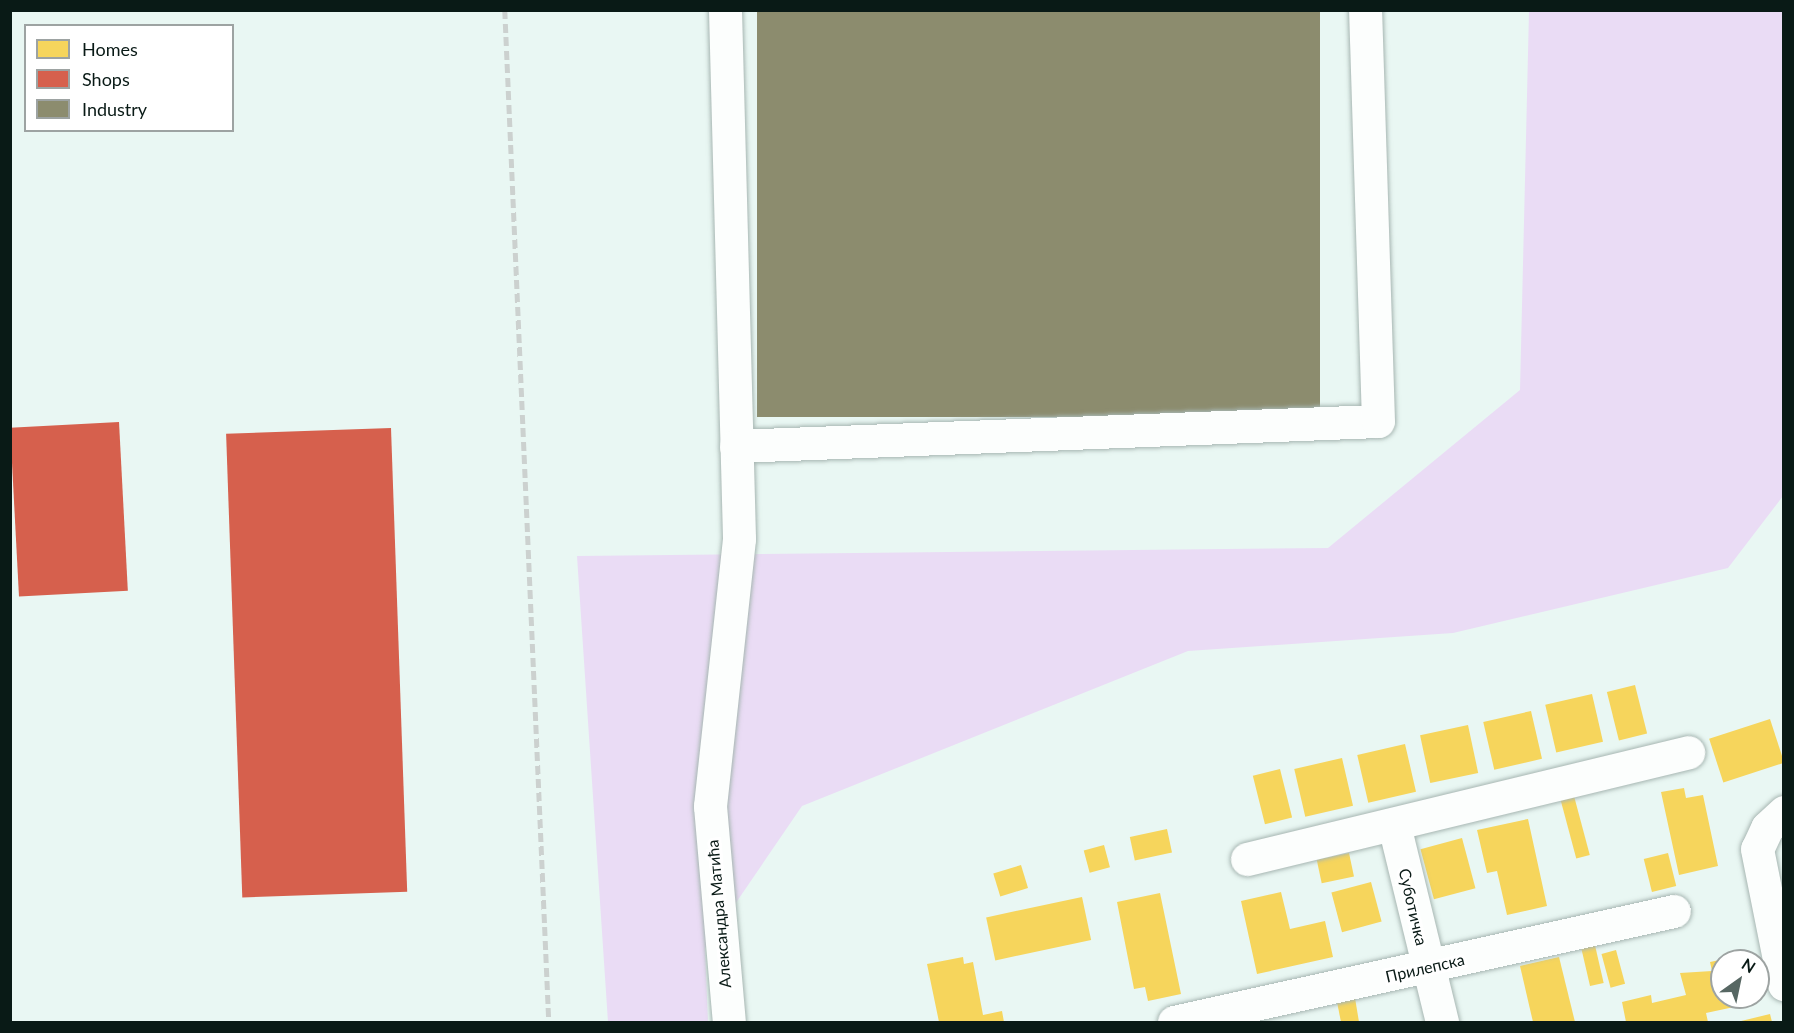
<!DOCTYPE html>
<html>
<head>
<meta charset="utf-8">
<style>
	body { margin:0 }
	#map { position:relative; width:1794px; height:1033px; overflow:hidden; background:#e9f7f3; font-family:Lato,sans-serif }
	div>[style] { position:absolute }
	.green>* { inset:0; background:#eadcf5 }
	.homes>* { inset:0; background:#f6d55c; transform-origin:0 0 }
	.shops>* { inset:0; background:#d6604d; transform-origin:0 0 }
	.industry>* { inset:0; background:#8c8c6e; transform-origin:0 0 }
	.roads { filter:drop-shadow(0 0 2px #a7b6b2) drop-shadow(0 0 2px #a7b6b2) }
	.minor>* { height:33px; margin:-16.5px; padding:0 16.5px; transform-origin:16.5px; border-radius:16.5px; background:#fcfefd }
	.rail>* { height:4.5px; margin-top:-2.25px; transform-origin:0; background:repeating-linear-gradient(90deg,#ccd1cf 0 9px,transparent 0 13.5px) }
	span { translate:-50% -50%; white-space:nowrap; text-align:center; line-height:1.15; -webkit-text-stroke:6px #fff; paint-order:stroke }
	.street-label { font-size:16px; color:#091a16 }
	.frame { position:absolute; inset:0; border:12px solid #091a16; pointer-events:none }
	.legend { position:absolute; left:24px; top:24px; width:210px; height:108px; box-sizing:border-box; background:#fff; border:2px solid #9da3a2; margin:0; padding:8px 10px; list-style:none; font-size:18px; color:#091a16 }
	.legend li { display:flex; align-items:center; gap:12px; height:30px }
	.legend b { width:30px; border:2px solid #9da3a2 }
	.north { position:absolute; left:1710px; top:949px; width:60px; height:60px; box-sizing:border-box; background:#fff; border:2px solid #9da3a2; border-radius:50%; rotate:33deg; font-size:16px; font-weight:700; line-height:24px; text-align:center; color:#091a16 }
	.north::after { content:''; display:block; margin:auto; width:21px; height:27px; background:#576763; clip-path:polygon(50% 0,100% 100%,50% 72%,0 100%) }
</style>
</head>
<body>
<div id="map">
	<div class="green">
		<i style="clip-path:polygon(1529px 11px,1783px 11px,1783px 496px,1728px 568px,1453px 633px,1188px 651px,802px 806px,705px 948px,708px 1022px,608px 1022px,577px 556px,1328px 548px,1520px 390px)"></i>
	</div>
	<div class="homes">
		<i style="left:1635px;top:685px;width:50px;height:29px;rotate:76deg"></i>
		<i style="left:1592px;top:694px;width:49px;height:48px;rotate:77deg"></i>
		<i style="left:1531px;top:711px;width:49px;height:49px;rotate:77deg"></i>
		<i style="left:1770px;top:719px;width:46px;height:64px;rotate:72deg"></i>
		<i style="left:1468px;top:725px;width:49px;height:49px;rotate:78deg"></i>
		<i style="left:1405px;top:744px;width:49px;height:49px;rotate:77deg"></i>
		<i style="left:1342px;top:758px;width:49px;height:49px;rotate:77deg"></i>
		<i style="left:1280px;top:769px;width:50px;height:28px;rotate:76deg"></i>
		<i style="clip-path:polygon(1684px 788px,1686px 798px,1703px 795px,1718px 866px,1679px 875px,1661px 792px)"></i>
		<i style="left:1574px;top:796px;width:61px;height:14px;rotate:75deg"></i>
		<i style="clip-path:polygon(1528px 819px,1547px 906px,1507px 915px,1497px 871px,1487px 873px,1477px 830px)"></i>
		<i style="left:1167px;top:829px;width:24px;height:38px;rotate:78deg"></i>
		<i style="left:1462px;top:838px;width:52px;height:43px;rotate:75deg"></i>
		<i style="left:1104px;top:845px;width:23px;height:21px;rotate:75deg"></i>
		<i style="left:1349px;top:853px;width:24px;height:33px;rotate:78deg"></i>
		<i style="left:1668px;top:853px;width:34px;height:25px;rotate:76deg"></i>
		<i style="left:1021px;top:865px;width:24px;height:29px;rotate:73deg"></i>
		<i style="left:1371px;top:882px;width:41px;height:41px;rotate:75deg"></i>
		<i style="clip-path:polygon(1281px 892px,1290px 929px,1325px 921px,1333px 957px,1257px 974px,1241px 901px)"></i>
		<i style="clip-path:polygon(1160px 893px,1181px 994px,1148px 1001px,1145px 987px,1134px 989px,1117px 902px)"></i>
		<i style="left:1082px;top:897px;width:44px;height:98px;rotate:78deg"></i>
		<i style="left:1594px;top:941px;width:43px;height:14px;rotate:77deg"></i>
		<i style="left:1616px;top:950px;width:35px;height:15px;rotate:75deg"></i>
		<i style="clip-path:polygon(963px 957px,964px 964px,973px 962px,983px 1015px,1002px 1011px,1004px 1022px,939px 1022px,927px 964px)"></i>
		<i style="clip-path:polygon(1559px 957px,1575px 1022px,1533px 1022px,1520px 966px)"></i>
		<i style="clip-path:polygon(1729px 958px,1729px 961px,1722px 961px,1722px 997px,1746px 997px,1748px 1004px,1706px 1013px,1708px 1022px,1626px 1022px,1622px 1002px,1651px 995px,1652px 1003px,1686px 995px,1680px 973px,1712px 971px,1710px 962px)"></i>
		<i style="clip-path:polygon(1355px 998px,1359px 1022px,1341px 1022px,1337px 1002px)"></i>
		<i style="clip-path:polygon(1770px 1014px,1772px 1022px,1737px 1022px)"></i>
	</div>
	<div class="shops">
		<i style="left:119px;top:422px;width:169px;height:109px;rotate:87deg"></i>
		<i style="left:391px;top:428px;width:464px;height:165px;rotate:88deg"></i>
	</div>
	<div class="industry">
		<i style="left:757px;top:10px;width:563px;height:407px"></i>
	</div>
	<div class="roads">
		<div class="minor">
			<i style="left:725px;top:10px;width:529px;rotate:88.48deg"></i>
			<i style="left:739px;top:539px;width:269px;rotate:96.2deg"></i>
			<i style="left:710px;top:806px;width:217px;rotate:85deg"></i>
			<i style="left:736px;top:446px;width:642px;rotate:-2.23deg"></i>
			<i style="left:1378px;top:421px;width:411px;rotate:-91.8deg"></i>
			<i style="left:1784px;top:812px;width:23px;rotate:137deg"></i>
			<i style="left:1767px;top:828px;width:23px;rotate:115deg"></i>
			<i style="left:1757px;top:849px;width:138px;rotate:78.7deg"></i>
			<i style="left:1394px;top:825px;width:203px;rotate:76.3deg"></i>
			<i style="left:1247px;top:859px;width:454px;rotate:-13.6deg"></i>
			<i style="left:1174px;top:1022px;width:512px;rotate:-12.52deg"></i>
		</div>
	</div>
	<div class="rail">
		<i style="left:505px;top:10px;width:1013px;rotate:87.51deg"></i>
	</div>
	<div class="street-label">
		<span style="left:1413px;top:907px;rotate:77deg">Суботичка</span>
		<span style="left:719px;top:914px;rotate:-95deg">Александра Матића</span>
		<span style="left:1425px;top:968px;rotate:-13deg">Прилепска</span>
	</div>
	<div class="frame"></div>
	<ul class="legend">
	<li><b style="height:16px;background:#f6d55c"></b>Homes</li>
	<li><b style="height:16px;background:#d6604d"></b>Shops</li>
	<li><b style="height:16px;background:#8c8c6e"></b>Industry</li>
	</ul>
	<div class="north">N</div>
</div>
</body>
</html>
